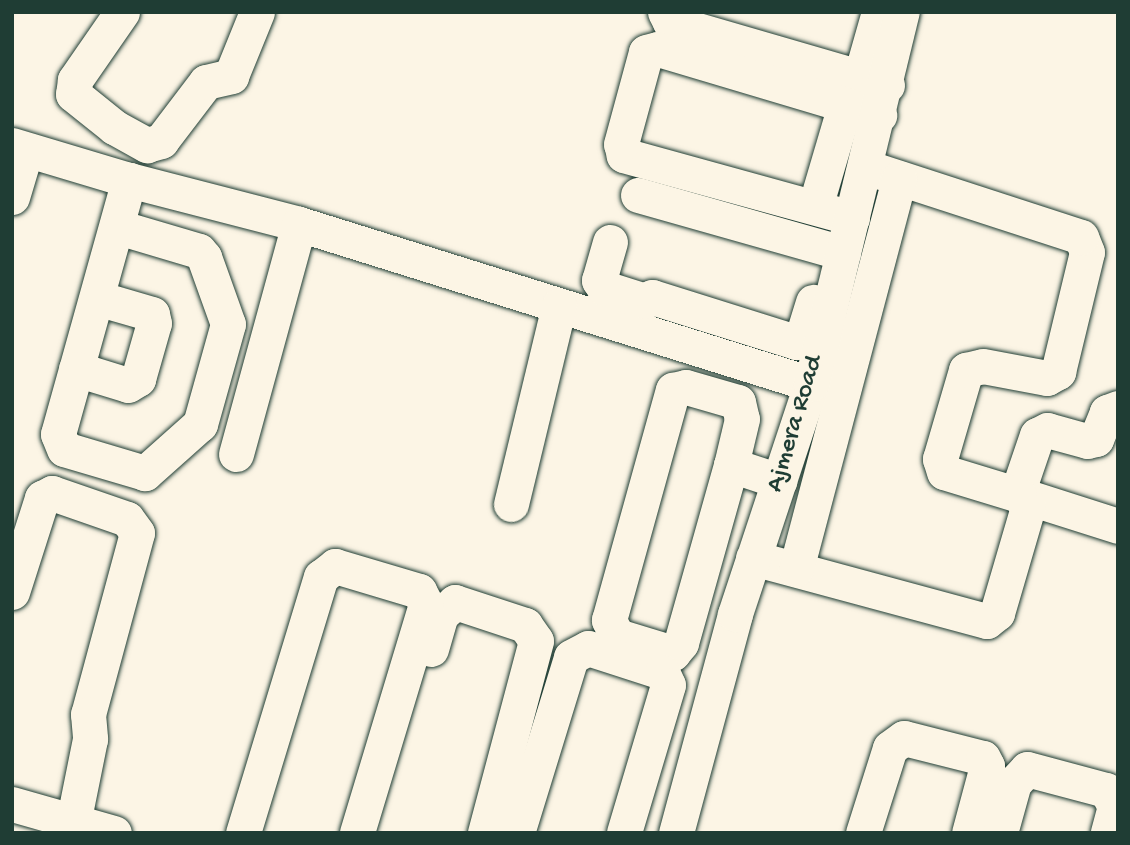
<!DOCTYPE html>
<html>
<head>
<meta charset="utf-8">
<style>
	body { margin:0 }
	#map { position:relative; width:1130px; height:845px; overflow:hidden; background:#fcf5e5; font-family:"Gochi Hand",sans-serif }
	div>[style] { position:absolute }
	.roads { filter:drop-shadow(0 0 2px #1f3d34) drop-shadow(0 0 2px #1f3d34) }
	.minor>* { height:35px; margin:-17.5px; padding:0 17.5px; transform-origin:17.5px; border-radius:17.5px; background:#fcf5e5 }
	span { translate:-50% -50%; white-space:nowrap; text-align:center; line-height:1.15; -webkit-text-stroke:7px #fcf5e5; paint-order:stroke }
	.street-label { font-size:26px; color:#1f3d34 }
	.frame { position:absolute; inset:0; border:14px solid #1f3d34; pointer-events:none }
</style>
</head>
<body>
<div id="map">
	<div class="roads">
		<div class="minor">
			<i style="left:122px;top:12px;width:83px;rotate:124.7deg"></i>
			<i style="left:75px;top:80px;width:14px;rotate:98deg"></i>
			<i style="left:73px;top:94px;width:53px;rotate:38.8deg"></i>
			<i style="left:114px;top:127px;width:38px;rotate:29deg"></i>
			<i style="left:147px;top:145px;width:15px;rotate:-16deg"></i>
			<i style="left:161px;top:141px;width:74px;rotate:-52.7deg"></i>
			<i style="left:206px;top:82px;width:26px;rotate:-13deg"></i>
			<i style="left:231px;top:76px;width:69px;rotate:-67.9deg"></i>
			<i style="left:665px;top:12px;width:11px;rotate:63deg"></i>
			<i style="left:670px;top:22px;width:226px;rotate:16.2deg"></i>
			<i style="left:865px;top:61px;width:51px;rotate:-74.1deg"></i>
			<i style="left:12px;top:145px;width:122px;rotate:16.7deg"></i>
			<i style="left:129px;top:180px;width:176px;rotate:14.5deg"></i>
			<i style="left:299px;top:224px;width:536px;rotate:17.35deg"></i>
			<i style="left:820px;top:190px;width:89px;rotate:-73.6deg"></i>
			<i style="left:638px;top:195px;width:213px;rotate:15.8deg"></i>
			<i style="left:12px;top:197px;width:49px;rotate:-73.4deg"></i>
			<i style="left:852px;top:218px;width:237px;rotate:-164.6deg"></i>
			<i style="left:624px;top:155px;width:11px;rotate:-105deg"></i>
			<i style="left:621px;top:144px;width:95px;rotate:-74.8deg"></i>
			<i style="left:646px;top:52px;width:12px;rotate:-14deg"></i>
			<i style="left:658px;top:49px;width:231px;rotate:16.6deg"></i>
			<i style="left:118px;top:227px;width:84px;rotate:16.5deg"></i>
			<i style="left:199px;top:251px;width:8px;rotate:50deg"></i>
			<i style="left:204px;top:257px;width:71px;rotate:70.3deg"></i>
			<i style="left:228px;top:324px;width:104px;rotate:105.6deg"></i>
			<i style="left:200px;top:424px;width:74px;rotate:138.3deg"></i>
			<i style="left:145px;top:473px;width:84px;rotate:-163.5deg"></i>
			<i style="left:64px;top:449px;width:16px;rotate:-112deg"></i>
			<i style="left:58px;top:434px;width:264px;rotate:-74.4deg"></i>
			<i style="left:610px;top:242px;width:40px;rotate:106deg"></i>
			<i style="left:599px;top:280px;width:9px;rotate:58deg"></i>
			<i style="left:604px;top:288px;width:43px;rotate:17.6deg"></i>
			<i style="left:645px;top:301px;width:8px;rotate:-30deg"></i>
			<i style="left:652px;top:297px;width:151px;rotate:17.4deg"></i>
			<i style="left:796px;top:342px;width:5px;rotate:-11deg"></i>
			<i style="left:801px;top:341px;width:41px;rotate:-72.9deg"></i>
			<i style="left:76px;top:369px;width:54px;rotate:17.1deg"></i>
			<i style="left:128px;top:385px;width:12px;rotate:-31deg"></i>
			<i style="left:138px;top:379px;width:58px;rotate:-74.1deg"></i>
			<i style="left:154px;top:323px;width:9px;rotate:-103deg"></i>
			<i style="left:152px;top:314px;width:57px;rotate:-163.8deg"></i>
			<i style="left:1118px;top:408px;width:12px;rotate:160deg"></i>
			<i style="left:1107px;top:412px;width:29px;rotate:112deg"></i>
			<i style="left:1096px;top:439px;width:9px;rotate:167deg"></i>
			<i style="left:1087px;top:441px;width:41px;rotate:-164.6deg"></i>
			<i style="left:1047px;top:430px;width:11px;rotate:153deg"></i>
			<i style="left:1037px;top:435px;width:56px;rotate:108.8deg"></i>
			<i style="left:1019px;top:488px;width:12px;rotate:48deg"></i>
			<i style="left:1027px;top:497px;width:96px;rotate:17.7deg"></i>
			<i style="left:236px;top:454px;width:238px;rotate:-74.7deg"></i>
			<i style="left:731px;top:465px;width:185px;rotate:105.7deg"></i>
			<i style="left:681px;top:643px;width:13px;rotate:129deg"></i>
			<i style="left:673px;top:653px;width:59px;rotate:-163.1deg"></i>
			<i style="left:617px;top:636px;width:18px;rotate:-117deg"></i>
			<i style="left:609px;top:620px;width:239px;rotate:-74.5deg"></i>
			<i style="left:673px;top:390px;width:13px;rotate:-13deg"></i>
			<i style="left:686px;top:387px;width:54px;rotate:16.1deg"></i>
			<i style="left:738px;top:402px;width:17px;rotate:77deg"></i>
			<i style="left:742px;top:419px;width:47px;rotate:103.4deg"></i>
			<i style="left:731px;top:465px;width:51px;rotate:18.4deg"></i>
			<i style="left:511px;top:504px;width:204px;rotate:-76.4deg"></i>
			<i style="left:753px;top:558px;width:242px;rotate:15.1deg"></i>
			<i style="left:987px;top:621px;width:13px;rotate:-39deg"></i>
			<i style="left:997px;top:613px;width:110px;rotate:-73.7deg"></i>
			<i style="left:1028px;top:507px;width:15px;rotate:-127deg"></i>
			<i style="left:1019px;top:495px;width:78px;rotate:-163deg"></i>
			<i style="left:944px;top:472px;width:14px;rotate:-107deg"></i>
			<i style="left:940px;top:459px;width:93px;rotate:-73.7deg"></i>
			<i style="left:966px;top:370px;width:17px;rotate:-13deg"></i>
			<i style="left:983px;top:366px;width:65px;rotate:10.6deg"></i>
			<i style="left:1047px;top:378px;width:13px;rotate:-29deg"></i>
			<i style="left:1058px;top:372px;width:123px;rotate:-76.4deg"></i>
			<i style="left:1087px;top:252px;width:16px;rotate:-112deg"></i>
			<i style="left:1081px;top:237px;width:227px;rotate:-162deg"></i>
			<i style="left:796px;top:569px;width:404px;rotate:-75.2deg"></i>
			<i style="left:12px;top:592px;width:99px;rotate:-72.3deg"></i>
			<i style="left:42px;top:498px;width:11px;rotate:-27deg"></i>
			<i style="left:52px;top:493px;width:79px;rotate:19.1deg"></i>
			<i style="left:127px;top:519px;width:17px;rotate:54deg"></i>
			<i style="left:137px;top:533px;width:188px;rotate:105.1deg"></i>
			<i style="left:88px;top:714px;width:25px;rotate:85deg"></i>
			<i style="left:90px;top:739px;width:96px;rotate:101.4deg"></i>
			<i style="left:431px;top:649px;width:35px;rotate:-74deg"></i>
			<i style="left:441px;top:615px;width:19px;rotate:-43deg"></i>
			<i style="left:455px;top:602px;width:74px;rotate:18.2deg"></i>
			<i style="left:525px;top:625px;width:19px;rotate:55deg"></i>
			<i style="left:536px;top:641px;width:199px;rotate:104.9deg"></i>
			<i style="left:12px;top:804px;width:106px;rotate:15.9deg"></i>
			<i style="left:243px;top:833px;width:268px;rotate:-73.1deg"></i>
			<i style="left:321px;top:577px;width:18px;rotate:-38deg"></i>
			<i style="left:335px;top:566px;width:88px;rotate:16.6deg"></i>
			<i style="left:419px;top:591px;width:15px;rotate:62deg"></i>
			<i style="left:426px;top:604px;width:239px;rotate:106.8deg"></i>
			<i style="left:517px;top:833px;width:184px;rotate:-72.9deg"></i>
			<i style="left:571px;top:657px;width:19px;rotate:-28deg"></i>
			<i style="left:588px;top:648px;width:78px;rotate:18deg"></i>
			<i style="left:662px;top:672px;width:14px;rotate:65deg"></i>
			<i style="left:668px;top:685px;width:154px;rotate:106.6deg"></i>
			<i style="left:676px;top:833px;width:227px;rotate:-74.9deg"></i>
			<i style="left:735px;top:614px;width:242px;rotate:-71.7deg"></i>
			<i style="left:811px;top:384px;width:383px;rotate:-76.3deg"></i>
			<i style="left:863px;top:833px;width:89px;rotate:-72.4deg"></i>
			<i style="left:890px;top:748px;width:17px;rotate:-36deg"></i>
			<i style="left:904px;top:738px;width:81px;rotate:14.2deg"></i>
			<i style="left:983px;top:758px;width:9px;rotate:63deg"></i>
			<i style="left:987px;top:766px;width:69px;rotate:105deg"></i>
			<i style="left:1000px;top:833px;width:52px;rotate:-74.4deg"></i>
			<i style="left:1014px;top:783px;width:19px;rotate:-47deg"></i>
			<i style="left:1027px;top:769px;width:82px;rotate:14.9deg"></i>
			<i style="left:1106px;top:790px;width:18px;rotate:61deg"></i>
			<i style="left:1115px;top:806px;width:28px;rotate:105deg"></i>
		</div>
	</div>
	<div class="street-label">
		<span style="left:796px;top:424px;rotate:-73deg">Ajmera Road</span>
	</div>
	<div class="frame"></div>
</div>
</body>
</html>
